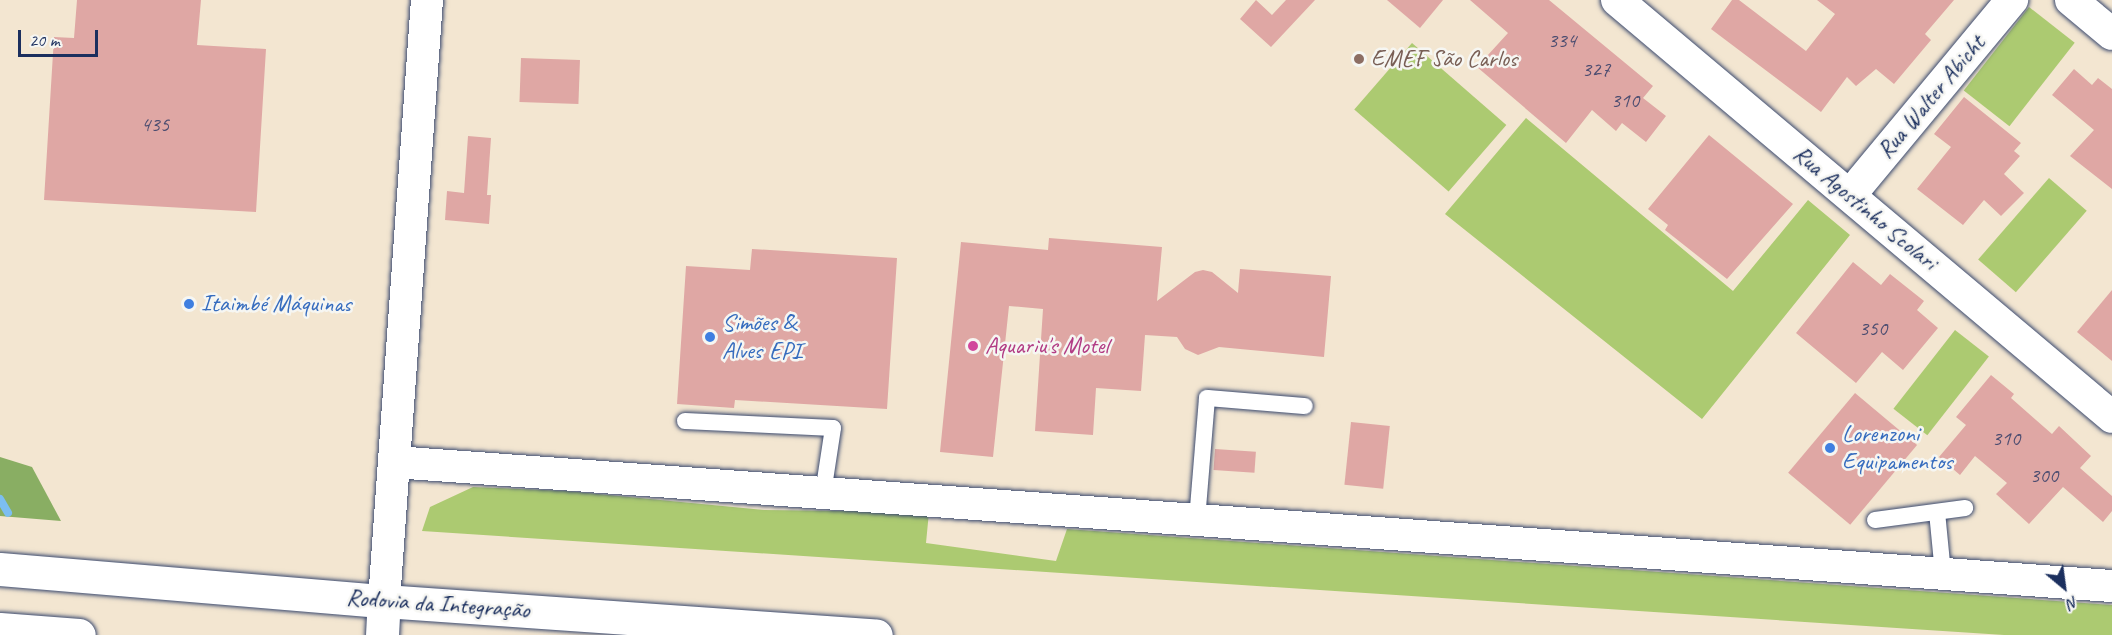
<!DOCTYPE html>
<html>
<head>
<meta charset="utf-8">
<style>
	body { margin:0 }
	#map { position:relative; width:2112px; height:635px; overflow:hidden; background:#f3e6d1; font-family:Caveat,sans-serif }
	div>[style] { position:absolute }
	.green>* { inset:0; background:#acca71; transform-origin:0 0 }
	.forest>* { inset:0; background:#89ae63 }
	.stream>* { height:8px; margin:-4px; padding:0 4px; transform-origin:4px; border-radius:4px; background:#7cbef1 }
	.building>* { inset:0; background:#dfa7a4; transform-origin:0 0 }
	.roads { filter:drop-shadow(0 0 2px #3b4a6f) drop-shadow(0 0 2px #3b4a6f) }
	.lane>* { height:16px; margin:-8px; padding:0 8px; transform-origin:8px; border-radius:8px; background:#fff }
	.street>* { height:32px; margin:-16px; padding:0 16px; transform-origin:16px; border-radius:16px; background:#fff }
	.highway>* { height:33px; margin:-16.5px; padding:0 16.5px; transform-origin:16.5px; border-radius:16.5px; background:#fff }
	.dots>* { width:16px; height:16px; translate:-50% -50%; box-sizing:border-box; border:3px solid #f6f6f2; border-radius:50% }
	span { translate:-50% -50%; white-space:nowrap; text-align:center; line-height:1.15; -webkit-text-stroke:5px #f6f6f2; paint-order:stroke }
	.number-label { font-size:21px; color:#4c4d70 }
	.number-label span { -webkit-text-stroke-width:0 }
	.education-label { font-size:24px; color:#785e54 }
	.left { translate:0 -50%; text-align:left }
	.street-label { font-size:24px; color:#1b2f5e }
	.shop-label { font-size:24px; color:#366cbe }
	.hotel-label { font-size:24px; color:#b23c85 }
	.north { position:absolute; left:2034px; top:557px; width:60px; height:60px; -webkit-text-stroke:4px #f6f6f2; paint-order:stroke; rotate:151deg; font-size:16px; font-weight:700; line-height:24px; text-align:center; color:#1b2f5e }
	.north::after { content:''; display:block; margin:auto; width:21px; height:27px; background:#1b2f5e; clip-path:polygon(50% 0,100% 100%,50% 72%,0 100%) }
	.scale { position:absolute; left:18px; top:30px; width:80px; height:27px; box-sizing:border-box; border:3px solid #1b2f5e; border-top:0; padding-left:8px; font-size:18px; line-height:21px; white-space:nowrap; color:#1b2f5e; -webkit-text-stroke:4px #f6f6f2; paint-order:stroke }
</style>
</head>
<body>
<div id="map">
	<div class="green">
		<i style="left:2029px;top:7px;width:58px;height:106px;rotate:38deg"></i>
		<i style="left:1412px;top:43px;width:125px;height:88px;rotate:41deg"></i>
		<i style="clip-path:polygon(1526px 118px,1733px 291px,1808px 200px,1850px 235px,1702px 419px,1445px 214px)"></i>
		<i style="left:2049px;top:178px;width:50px;height:108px;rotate:41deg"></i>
		<i style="left:1955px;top:330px;width:43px;height:100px;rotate:38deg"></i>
		<i style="clip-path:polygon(473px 487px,567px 491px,764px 510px,929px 512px,926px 543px,1056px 561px,1067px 529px,2112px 605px,2112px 635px,2004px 635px,422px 531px,430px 507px)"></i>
	</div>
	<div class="forest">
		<i style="clip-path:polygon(0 457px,32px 467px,61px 521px,0 516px)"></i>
	</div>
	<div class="stream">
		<i style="left:0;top:499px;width:16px;rotate:60deg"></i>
	</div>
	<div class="building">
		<i style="clip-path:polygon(77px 0,201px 0,197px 45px,266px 49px,256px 212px,44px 200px,54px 37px,74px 38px)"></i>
		<i style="clip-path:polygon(1256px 0,1272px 15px,1286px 0,1315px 0,1271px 47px,1240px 19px)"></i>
		<i style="clip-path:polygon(1387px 0,1443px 0,1420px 28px)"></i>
		<i style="clip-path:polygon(1470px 0,1549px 0,1653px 86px,1643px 98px,1666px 116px,1646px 142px,1622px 123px,1616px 131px,1592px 110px,1566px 143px,1477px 67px,1508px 33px)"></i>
		<i style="clip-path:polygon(1732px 0,1739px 0,1806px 51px,1835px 14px,1817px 0,1954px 0,1925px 34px,1931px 40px,1894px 84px,1876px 69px,1856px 86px,1847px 77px,1821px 112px,1711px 29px)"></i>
		<i style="left:521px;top:58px;width:59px;height:44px;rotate:2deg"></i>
		<i style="clip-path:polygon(2074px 69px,2092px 85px,2098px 78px,2112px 89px,2112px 189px,2070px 156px,2094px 130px,2052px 95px)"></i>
		<i style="clip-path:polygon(1964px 97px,2021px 143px,2014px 151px,2020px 156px,2004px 174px,2024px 193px,2001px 216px,1984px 200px,1963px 225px,1917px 189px,1951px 147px,1934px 134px)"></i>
		<i style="clip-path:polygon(1709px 135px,1793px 204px,1727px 279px,1665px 230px,1668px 225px,1648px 209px)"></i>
		<i style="clip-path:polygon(468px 136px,491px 138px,487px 195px,491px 195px,489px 224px,445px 220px,447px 191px,464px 193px)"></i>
		<i style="clip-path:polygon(1049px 238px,1162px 247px,1157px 301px,1195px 272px,1203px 270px,1212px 272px,1238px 293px,1240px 269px,1331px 276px,1324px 357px,1219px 347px,1198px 355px,1185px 349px,1177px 337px,1145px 335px,1141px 391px,1096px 388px,1093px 435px,1035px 431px,1043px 309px,1009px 306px,993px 457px,940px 452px,961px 242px,1048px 250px)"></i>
		<i style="clip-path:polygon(752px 249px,897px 258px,887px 409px,735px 400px,734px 408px,677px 404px,686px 266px,750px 270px)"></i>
		<i style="clip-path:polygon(1853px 262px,1881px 285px,1890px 274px,1924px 301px,1917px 310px,1938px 328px,1903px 370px,1882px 352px,1856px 383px,1796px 333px)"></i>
		<i style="clip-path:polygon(2112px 290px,2112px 361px,2077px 332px)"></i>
		<i style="clip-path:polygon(1991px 375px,2014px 394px,2011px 398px,2052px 434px,2059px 426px,2091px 456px,2080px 468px,2112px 496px,2112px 511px,2103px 522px,2063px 487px,2029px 524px,1996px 494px,2007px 483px,1975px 456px,1960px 475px,1939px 457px,1966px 425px,1956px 417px)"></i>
		<i style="left:1855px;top:393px;width:81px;height:104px;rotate:40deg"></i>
		<i style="left:1351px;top:422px;width:39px;height:63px;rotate:6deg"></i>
		<i style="left:1215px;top:449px;width:41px;height:21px;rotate:4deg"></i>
	</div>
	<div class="roads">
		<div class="lane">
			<i style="left:685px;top:421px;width:148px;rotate:2.7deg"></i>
			<i style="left:833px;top:428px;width:66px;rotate:98.7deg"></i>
			<i style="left:1937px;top:512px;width:61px;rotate:84.4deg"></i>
			<i style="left:1197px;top:520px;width:122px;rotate:-85.3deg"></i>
			<i style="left:1207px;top:398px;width:98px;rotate:4.7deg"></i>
			<i style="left:1875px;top:520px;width:91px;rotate:-7.6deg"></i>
		</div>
		<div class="street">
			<i style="left:1617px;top:0;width:647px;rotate:40.11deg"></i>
			<i style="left:2071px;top:0;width:53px;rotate:39.7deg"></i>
			<i style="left:1850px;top:195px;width:254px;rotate:-50.3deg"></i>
			<i style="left:394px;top:462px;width:1722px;rotate:4.13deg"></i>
			<i style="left:384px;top:601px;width:603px;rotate:-85.91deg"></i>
		</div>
		<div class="highway">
			<i style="left:0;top:569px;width:385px;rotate:4.8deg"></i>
			<i style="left:384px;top:601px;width:493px;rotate:4deg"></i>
			<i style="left:0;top:629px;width:79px;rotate:4.3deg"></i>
			<i style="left:382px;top:635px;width:34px;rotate:-87deg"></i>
		</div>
	</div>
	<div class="dots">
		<i style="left:1359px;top:59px;background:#8d6e63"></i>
		<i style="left:189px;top:304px;background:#3f7fe0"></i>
		<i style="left:710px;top:337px;background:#3f7fe0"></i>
		<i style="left:973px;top:346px;background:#d1479c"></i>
		<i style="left:1830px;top:448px;background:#3f7fe0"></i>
	</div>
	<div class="number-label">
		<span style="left:1562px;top:40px">334</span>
		<span style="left:1596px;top:69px">327</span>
		<span style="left:1625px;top:100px">310</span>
		<span style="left:155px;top:124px">435</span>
		<span style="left:1873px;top:328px">350</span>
		<span style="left:2006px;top:438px">310</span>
		<span style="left:2044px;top:475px">300</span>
	</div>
	<div class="education-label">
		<span class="left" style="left:1371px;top:59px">EMEF São Carlos</span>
	</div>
	<div class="street-label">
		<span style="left:1931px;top:97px;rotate:-50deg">Rua Walter Abicht</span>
		<span style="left:1865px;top:208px;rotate:40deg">Rua Agostinho Scolari</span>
		<span style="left:438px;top:604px;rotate:4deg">Rodovia da Integração</span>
	</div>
	<div class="shop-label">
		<span class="left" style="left:201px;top:304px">Itaimbé Máquinas</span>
		<span class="left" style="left:722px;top:337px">Simões &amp;<br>Alves EPI</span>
		<span class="left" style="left:1842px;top:448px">Lorenzoni<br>Equipamentos</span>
	</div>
	<div class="hotel-label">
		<span class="left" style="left:985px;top:346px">Aquariu's Motel</span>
	</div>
	<div class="north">N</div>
	<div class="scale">20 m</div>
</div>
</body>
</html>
